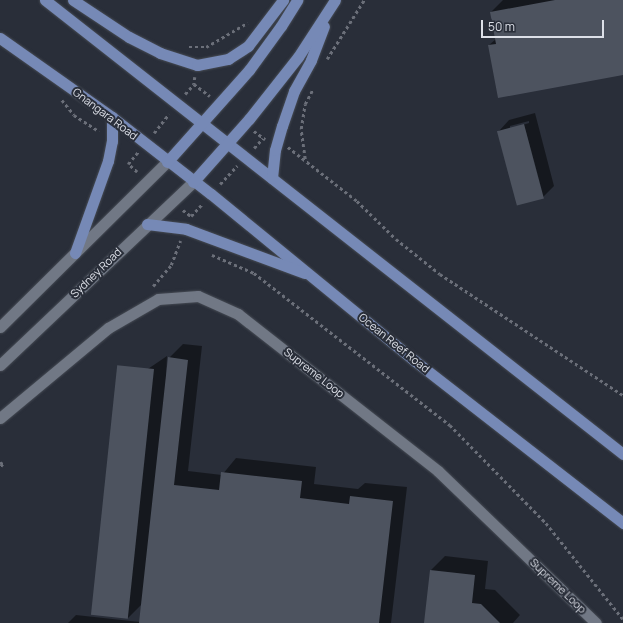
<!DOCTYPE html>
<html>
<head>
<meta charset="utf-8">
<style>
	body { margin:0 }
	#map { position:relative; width:623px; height:623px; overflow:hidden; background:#292e39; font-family:Manrope,sans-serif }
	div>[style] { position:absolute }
	.shadow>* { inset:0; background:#0007 }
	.building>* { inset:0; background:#4d535f; transform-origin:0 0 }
	.path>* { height:2.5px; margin-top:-1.25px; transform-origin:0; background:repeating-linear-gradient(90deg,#6b6f79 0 3px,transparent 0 6px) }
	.roads { filter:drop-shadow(0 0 1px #464b54) drop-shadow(0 0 1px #464b54) }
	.minor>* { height:11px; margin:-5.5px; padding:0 5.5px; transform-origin:5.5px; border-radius:5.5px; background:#717885 }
	.tertiary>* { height:11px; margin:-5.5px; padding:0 5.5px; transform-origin:5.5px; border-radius:5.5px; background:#717885 }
	.primary>* { height:11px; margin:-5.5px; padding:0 5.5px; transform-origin:5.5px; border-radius:5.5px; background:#7689b6 }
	span { translate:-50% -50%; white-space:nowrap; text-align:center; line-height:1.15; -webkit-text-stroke:4px #292e39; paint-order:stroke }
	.street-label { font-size:11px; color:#dde0e8 }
	.scale { position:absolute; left:481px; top:20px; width:123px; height:18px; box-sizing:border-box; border:2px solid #dde0e8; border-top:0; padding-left:5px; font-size:12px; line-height:14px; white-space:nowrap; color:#dde0e8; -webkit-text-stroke:3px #292e39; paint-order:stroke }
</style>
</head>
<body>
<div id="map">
	<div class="shadow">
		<i style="clip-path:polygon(503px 0,623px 0,623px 74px,489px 45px,496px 39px,491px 12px)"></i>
		<i style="clip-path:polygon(evenodd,535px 113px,554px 186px,543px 197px,499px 131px,509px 120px,535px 113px,529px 121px,529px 123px,510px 129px,510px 126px,529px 121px)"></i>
		<i style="clip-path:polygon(183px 344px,202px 346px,188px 471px,222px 475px,236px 458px,316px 467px,314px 484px,358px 489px,365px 483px,407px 487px,391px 623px,68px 623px,76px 615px,140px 622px,142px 604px,128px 618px,124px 389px,139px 375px,167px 356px,165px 400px,169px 358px)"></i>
		<i style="clip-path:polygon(445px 556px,488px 561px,485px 589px,495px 590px,520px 615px,513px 623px,425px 623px,431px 570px)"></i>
	</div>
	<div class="building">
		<i style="clip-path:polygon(555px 0,623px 0,623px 75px,498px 98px,488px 45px,496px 44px,490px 12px)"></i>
		<i style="left:524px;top:124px;width:77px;height:28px;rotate:75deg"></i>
		<i style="clip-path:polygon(168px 357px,188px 360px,174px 485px,219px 490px,221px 472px,302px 481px,300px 498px,349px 504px,350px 496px,393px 501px,379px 623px,139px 623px)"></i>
		<i style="left:154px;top:369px;width:251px;height:37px;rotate:96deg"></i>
		<i style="clip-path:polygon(430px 570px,475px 575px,472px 603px,481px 604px,500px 623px,424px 623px)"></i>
	</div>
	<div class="path">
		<i style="left:189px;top:47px;width:17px"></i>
		<i style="left:206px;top:47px;width:48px;rotate:-30.3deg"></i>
		<i style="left:327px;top:59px;width:70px;rotate:-57.9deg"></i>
		<i style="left:195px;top:77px;width:7px;rotate:98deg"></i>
		<i style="left:194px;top:84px;width:20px;rotate:37deg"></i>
		<i style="left:185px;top:94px;width:13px;rotate:-48deg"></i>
		<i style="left:62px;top:100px;width:19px;rotate:51deg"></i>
		<i style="left:74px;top:115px;width:30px;rotate:33deg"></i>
		<i style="left:254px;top:131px;width:14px;rotate:36deg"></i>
		<i style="left:154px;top:133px;width:24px;rotate:-52deg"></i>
		<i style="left:288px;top:147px;width:88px;rotate:38deg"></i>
		<i style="left:357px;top:201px;width:54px;rotate:44.3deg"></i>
		<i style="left:396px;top:239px;width:56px;rotate:38.5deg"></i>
		<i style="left:440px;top:274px;width:219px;rotate:33.5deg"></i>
		<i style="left:254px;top:148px;width:13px;rotate:-48deg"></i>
		<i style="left:305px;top:159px;width:30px;rotate:-98deg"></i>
		<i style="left:301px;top:129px;width:25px;rotate:-81deg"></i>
		<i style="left:305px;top:104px;width:17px;rotate:-62deg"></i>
		<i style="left:137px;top:172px;width:12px;rotate:-138deg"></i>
		<i style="left:128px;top:164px;width:16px;rotate:-50deg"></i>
		<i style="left:220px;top:184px;width:25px;rotate:-47deg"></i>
		<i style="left:183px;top:210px;width:10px;rotate:37deg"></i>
		<i style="left:191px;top:216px;width:16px;rotate:-47deg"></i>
		<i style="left:212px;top:255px;width:46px;rotate:23.2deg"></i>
		<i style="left:254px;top:273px;width:248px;rotate:37.8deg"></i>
		<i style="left:450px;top:425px;width:137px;rotate:45.6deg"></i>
		<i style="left:546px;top:523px;width:123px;rotate:51.3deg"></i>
		<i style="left:153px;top:286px;width:28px;rotate:-49deg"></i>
		<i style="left:171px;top:265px;width:26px;rotate:-69deg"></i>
		<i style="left:0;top:462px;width:4px;rotate:34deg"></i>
		<i style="left:3px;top:464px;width:5px;rotate:127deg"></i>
	</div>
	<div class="roads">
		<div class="minor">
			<i style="left:0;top:418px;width:141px;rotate:-39.8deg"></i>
			<i style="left:108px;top:328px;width:58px;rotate:-30.1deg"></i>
			<i style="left:158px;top:299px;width:40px;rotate:-4.3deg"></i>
			<i style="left:198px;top:296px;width:44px;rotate:24.2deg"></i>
			<i style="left:238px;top:314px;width:254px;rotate:38.1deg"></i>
			<i style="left:438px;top:471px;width:219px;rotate:43.9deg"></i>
		</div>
		<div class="tertiary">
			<i style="left:0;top:327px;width:235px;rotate:-44.7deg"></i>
			<i style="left:0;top:365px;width:266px;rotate:-43.5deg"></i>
		</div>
		<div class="primary">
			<i style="left:45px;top:0;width:735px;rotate:38.15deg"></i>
			<i style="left:73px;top:0;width:67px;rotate:33.5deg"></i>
			<i style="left:129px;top:37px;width:35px;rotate:27deg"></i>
			<i style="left:160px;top:53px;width:39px;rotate:18deg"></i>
			<i style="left:197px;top:65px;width:32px;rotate:-11deg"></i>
			<i style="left:228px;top:59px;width:24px;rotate:-33deg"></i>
			<i style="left:248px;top:46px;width:58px;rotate:-52.7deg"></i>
			<i style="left:0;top:38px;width:137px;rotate:35.2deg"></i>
			<i style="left:112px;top:117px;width:125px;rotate:37.9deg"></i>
			<i style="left:211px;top:194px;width:264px;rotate:39.3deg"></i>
			<i style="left:415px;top:361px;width:264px;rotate:37.9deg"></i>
			<i style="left:167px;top:162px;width:123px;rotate:-48.3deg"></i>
			<i style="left:249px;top:70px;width:54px;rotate:-54deg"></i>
			<i style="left:281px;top:26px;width:31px;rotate:-58deg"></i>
			<i style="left:272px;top:178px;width:28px;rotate:-84deg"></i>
			<i style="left:275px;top:150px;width:25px;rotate:-74deg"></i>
			<i style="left:282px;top:126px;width:37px;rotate:-71deg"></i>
			<i style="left:294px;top:91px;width:35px;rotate:-61deg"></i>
			<i style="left:311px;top:60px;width:36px;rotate:-69deg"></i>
			<i style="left:193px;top:182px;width:84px;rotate:-48.4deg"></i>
			<i style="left:249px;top:119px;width:79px;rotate:-51.7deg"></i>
			<i style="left:298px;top:57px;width:68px;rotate:-57deg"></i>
			<i style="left:147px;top:224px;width:39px;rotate:7deg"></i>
			<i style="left:186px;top:229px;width:126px;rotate:20.4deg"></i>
			<i style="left:75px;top:253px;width:98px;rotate:-70.3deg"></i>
			<i style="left:108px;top:161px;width:20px;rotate:-79deg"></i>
			<i style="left:112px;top:141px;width:24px;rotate:-90deg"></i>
		</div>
	</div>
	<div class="street-label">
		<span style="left:105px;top:114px;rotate:37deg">Gnangara Road</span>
		<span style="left:96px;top:273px;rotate:-44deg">Sydney Road</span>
		<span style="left:394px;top:343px;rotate:39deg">Ocean Reef Road</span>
		<span style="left:314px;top:373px;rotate:38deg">Supreme Loop</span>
		<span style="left:558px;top:586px;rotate:44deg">Supreme Loop</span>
	</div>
	<div class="scale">50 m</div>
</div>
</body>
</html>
